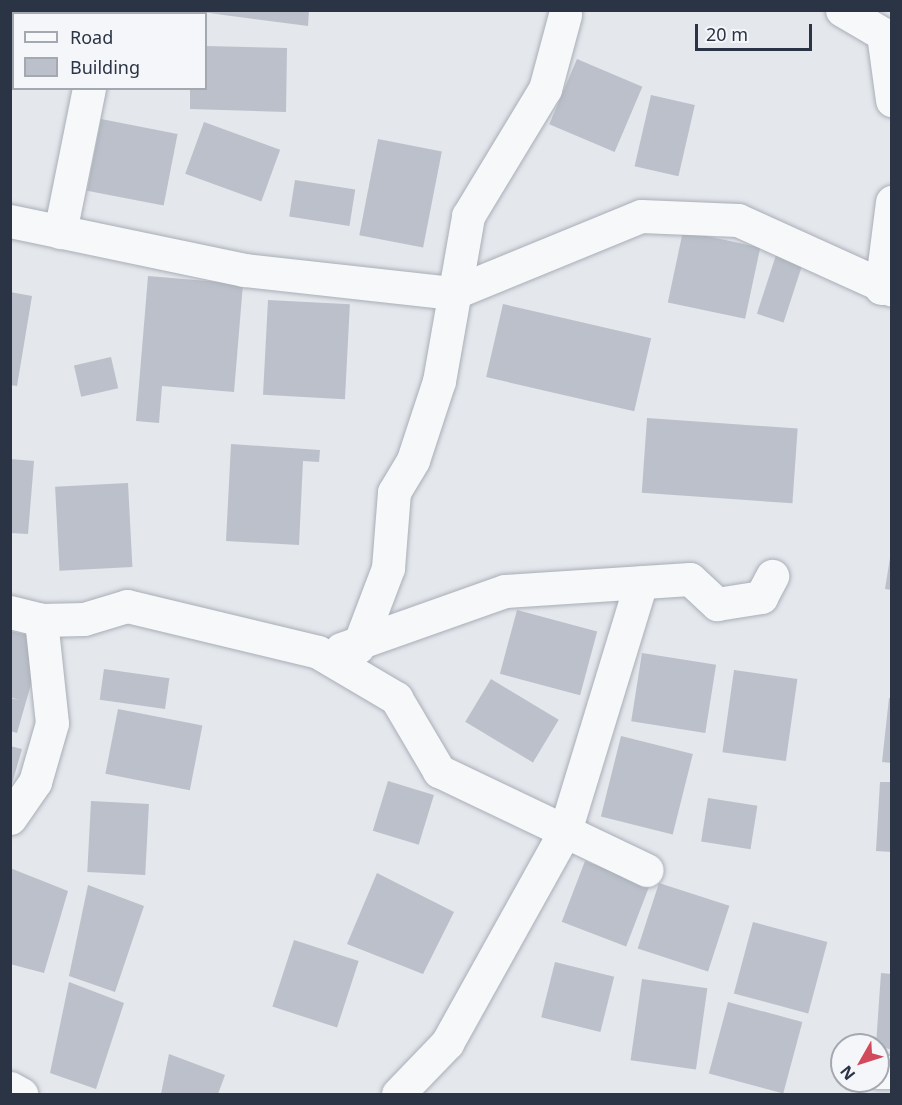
<!DOCTYPE html>
<html>
<head>
<meta charset="utf-8">
<style>
	body { margin:0 }
	#map { position:relative; width:902px; height:1105px; overflow:hidden; background:#e4e7ec; font-family:"Noto Sans",sans-serif }
	div>[style] { position:absolute }
	.building>* { inset:0; background:#bbc0ca; transform-origin:0 0 }
	.roads { filter:drop-shadow(0 0 2px #a9aeb7) drop-shadow(0 0 2px #a9aeb7) }
	.minor>* { height:33px; margin:-16.5px; padding:0 16.5px; transform-origin:16.5px; border-radius:16.5px; background:#f7f8fa }
	span { translate:-50% -50%; white-space:nowrap; text-align:center; line-height:1.15; -webkit-text-stroke:4.5px #f4f6f9; paint-order:stroke }
	.frame { position:absolute; inset:0; border:12px solid #2b3445; pointer-events:none }
	.legend { position:absolute; left:12px; top:12px; width:195px; height:78px; box-sizing:border-box; background:#f4f6f9; border:2px solid #a4a8b1; margin:0; padding:8px 10px; list-style:none; font-size:18px; color:#2b3445 }
	.legend li { display:flex; align-items:center; gap:12px; height:30px }
	.legend b { width:30px; border:2px solid #a4a8b1 }
	.north { position:absolute; left:830px; top:1033px; width:60px; height:60px; box-sizing:border-box; background:#f4f6f9; border:2px solid #a4a8b1; border-radius:50%; rotate:231deg; font-size:16px; font-weight:700; line-height:24px; text-align:center; color:#2b3445 }
	.north::after { content:''; display:block; margin:auto; width:21px; height:27px; background:#d1495b; clip-path:polygon(50% 0,100% 100%,50% 72%,0 100%) }
	.scale { position:absolute; left:695px; top:24px; width:117px; height:27px; box-sizing:border-box; border:3px solid #2b3445; border-top:0; padding-left:8px; font-size:18px; line-height:21px; white-space:nowrap; color:#2b3445; -webkit-text-stroke:4px #f4f6f9; paint-order:stroke }
</style>
</head>
<body>
<div id="map">
	<div class="building">
		<i style="clip-path:polygon(10px 10px,30px 10px,14px 14px,14px 40px)"></i>
		<i style="clip-path:polygon(186px 10px,309px 10px,308px 26px)"></i>
		<i style="clip-path:polygon(206px 46px,287px 48px,286px 112px,190px 109px,190px 88px,206px 88px)"></i>
		<i style="left:577px;top:59px;width:71px;height:71px;rotate:23deg"></i>
		<i style="left:651px;top:95px;width:45px;height:73px;rotate:13deg"></i>
		<i style="left:101px;top:119px;width:78px;height:73px;rotate:11deg"></i>
		<i style="left:204px;top:122px;width:81px;height:55px;rotate:20deg"></i>
		<i style="left:378px;top:139px;width:65px;height:98px;rotate:11deg"></i>
		<i style="left:295px;top:180px;width:61px;height:37px;rotate:9deg"></i>
		<i style="left:683px;top:231px;width:79px;height:73px;rotate:12deg"></i>
		<i style="left:777px;top:252px;width:28px;height:65px;rotate:18deg"></i>
		<i style="clip-path:polygon(148px 276px,243px 284px,234px 392px,162px 386px,159px 423px,136px 421px)"></i>
		<i style="clip-path:polygon(10px 292px,32px 296px,17px 386px,10px 385px)"></i>
		<i style="left:268px;top:300px;width:82px;height:95px;rotate:3deg"></i>
		<i style="left:503px;top:304px;width:152px;height:75px;rotate:13deg"></i>
		<i style="left:111px;top:357px;width:32px;height:38px;rotate:77deg"></i>
		<i style="left:647px;top:418px;width:151px;height:75px;rotate:4deg"></i>
		<i style="clip-path:polygon(231px 444px,320px 450px,319px 462px,303px 461px,299px 545px,226px 541px)"></i>
		<i style="clip-path:polygon(10px 459px,34px 461px,28px 534px,10px 533px)"></i>
		<i style="left:128px;top:483px;width:84px;height:73px;rotate:87deg"></i>
		<i style="clip-path:polygon(890px 558px,892px 558px,892px 590px,885px 589px)"></i>
		<i style="left:517px;top:610px;width:83px;height:66px;rotate:15deg"></i>
		<i style="clip-path:polygon(10px 631px,44px 639px,17px 733px,10px 731px,10px 698px,19px 700px,10px 697px)"></i>
		<i style="left:642px;top:653px;width:75px;height:69px;rotate:9deg"></i>
		<i style="left:104px;top:669px;width:66px;height:31px;rotate:8deg"></i>
		<i style="left:734px;top:670px;width:64px;height:83px;rotate:8deg"></i>
		<i style="left:491px;top:679px;width:79px;height:50px;rotate:31deg"></i>
		<i style="clip-path:polygon(889px 698px,892px 698px,892px 763px,882px 762px)"></i>
		<i style="left:118px;top:709px;width:86px;height:66px;rotate:11deg"></i>
		<i style="left:621px;top:736px;width:74px;height:83px;rotate:14deg"></i>
		<i style="clip-path:polygon(10px 746px,22px 749px,11px 787px,10px 787px)"></i>
		<i style="left:388px;top:781px;width:48px;height:52px;rotate:17deg"></i>
		<i style="clip-path:polygon(880px 782px,892px 782px,892px 852px,876px 851px)"></i>
		<i style="left:708px;top:798px;width:50px;height:44px;rotate:9deg"></i>
		<i style="left:91px;top:801px;width:58px;height:71px;rotate:3deg"></i>
		<i style="left:585px;top:861px;width:69px;height:65px;rotate:21deg"></i>
		<i style="clip-path:polygon(10px 868px,68px 891px,44px 973px,10px 964px)"></i>
		<i style="clip-path:polygon(377px 873px,454px 912px,423px 974px,347px 944px)"></i>
		<i style="left:659px;top:883px;width:74px;height:69px;rotate:18deg"></i>
		<i style="clip-path:polygon(88px 885px,144px 906px,115px 992px,69px 976px)"></i>
		<i style="left:753px;top:922px;width:77px;height:74px;rotate:15deg"></i>
		<i style="left:294px;top:940px;width:68px;height:70px;rotate:18deg"></i>
		<i style="left:555px;top:962px;width:61px;height:57px;rotate:14deg"></i>
		<i style="clip-path:polygon(881px 973px,892px 974px,892px 1050px,876px 1045px)"></i>
		<i style="left:642px;top:979px;width:66px;height:82px;rotate:8deg"></i>
		<i style="clip-path:polygon(69px 982px,124px 1003px,96px 1089px,50px 1073px)"></i>
		<i style="left:728px;top:1002px;width:77px;height:74px;rotate:15deg"></i>
		<i style="clip-path:polygon(169px 1054px,225px 1075px,218px 1094px,161px 1094px)"></i>
	</div>
	<div class="roads">
		<div class="minor">
			<i style="left:842px;top:10px;width:48px;rotate:30.3deg"></i>
			<i style="left:883px;top:34px;width:67px;rotate:82.2deg"></i>
			<i style="left:104px;top:14px;width:4px;rotate:-76deg"></i>
			<i style="left:10px;top:221px;width:239px;rotate:11.8deg"></i>
			<i style="left:244px;top:270px;width:210px;rotate:6.3deg"></i>
			<i style="left:453px;top:293px;width:203px;rotate:-22.3deg"></i>
			<i style="left:641px;top:216px;width:97px;rotate:2.4deg"></i>
			<i style="left:738px;top:220px;width:169px;rotate:24.4deg"></i>
			<i style="left:60px;top:232px;width:147px;rotate:-78.6deg"></i>
			<i style="left:881px;top:288px;width:87px;rotate:-82.7deg"></i>
			<i style="left:10px;top:612px;width:32px;rotate:14deg"></i>
			<i style="left:41px;top:620px;width:43px;rotate:-1.3deg"></i>
			<i style="left:84px;top:619px;width:45px;rotate:-16.8deg"></i>
			<i style="left:127px;top:606px;width:196px;rotate:13.5deg"></i>
			<i style="left:318px;top:652px;width:91px;rotate:30.5deg"></i>
			<i style="left:396px;top:698px;width:85px;rotate:59.5deg"></i>
			<i style="left:439px;top:771px;width:230px;rotate:25.5deg"></i>
			<i style="left:358px;top:647px;width:85px;rotate:-69.2deg"></i>
			<i style="left:388px;top:568px;width:76px;rotate:-85.5deg"></i>
			<i style="left:394px;top:492px;width:37px;rotate:-59deg"></i>
			<i style="left:413px;top:460px;width:83px;rotate:-71.8deg"></i>
			<i style="left:439px;top:381px;width:168px;rotate:-80deg"></i>
			<i style="left:468px;top:216px;width:149px;rotate:-58.8deg"></i>
			<i style="left:545px;top:89px;width:77px;rotate:-74.9deg"></i>
			<i style="left:341px;top:649px;width:174px;rotate:-19.5deg"></i>
			<i style="left:505px;top:591px;width:185px;rotate:-3.7deg"></i>
			<i style="left:690px;top:579px;width:37px;rotate:43deg"></i>
			<i style="left:717px;top:604px;width:45px;rotate:-9deg"></i>
			<i style="left:761px;top:597px;width:24px;rotate:-62deg"></i>
			<i style="left:10px;top:818px;width:44px;rotate:-55.2deg"></i>
			<i style="left:35px;top:782px;width:61px;rotate:-73.9deg"></i>
			<i style="left:52px;top:723px;width:104px;rotate:-96.1deg"></i>
			<i style="left:878px;top:1072px;width:14px"></i>
			<i style="left:10px;top:1088px;width:13px;rotate:29deg"></i>
			<i style="left:398px;top:1094px;width:71px;rotate:-46.1deg"></i>
			<i style="left:447px;top:1043px;width:243px;rotate:-60.9deg"></i>
			<i style="left:565px;top:831px;width:260px;rotate:-73deg"></i>
		</div>
	</div>
	<div class="frame"></div>
	<ul class="legend">
	<li><b style="height:8px;background:#f7f8fa"></b>Road</li>
	<li><b style="height:16px;background:#bbc0ca"></b>Building</li>
	</ul>
	<div class="north">N</div>
	<div class="scale">20 m</div>
</div>
</body>
</html>
